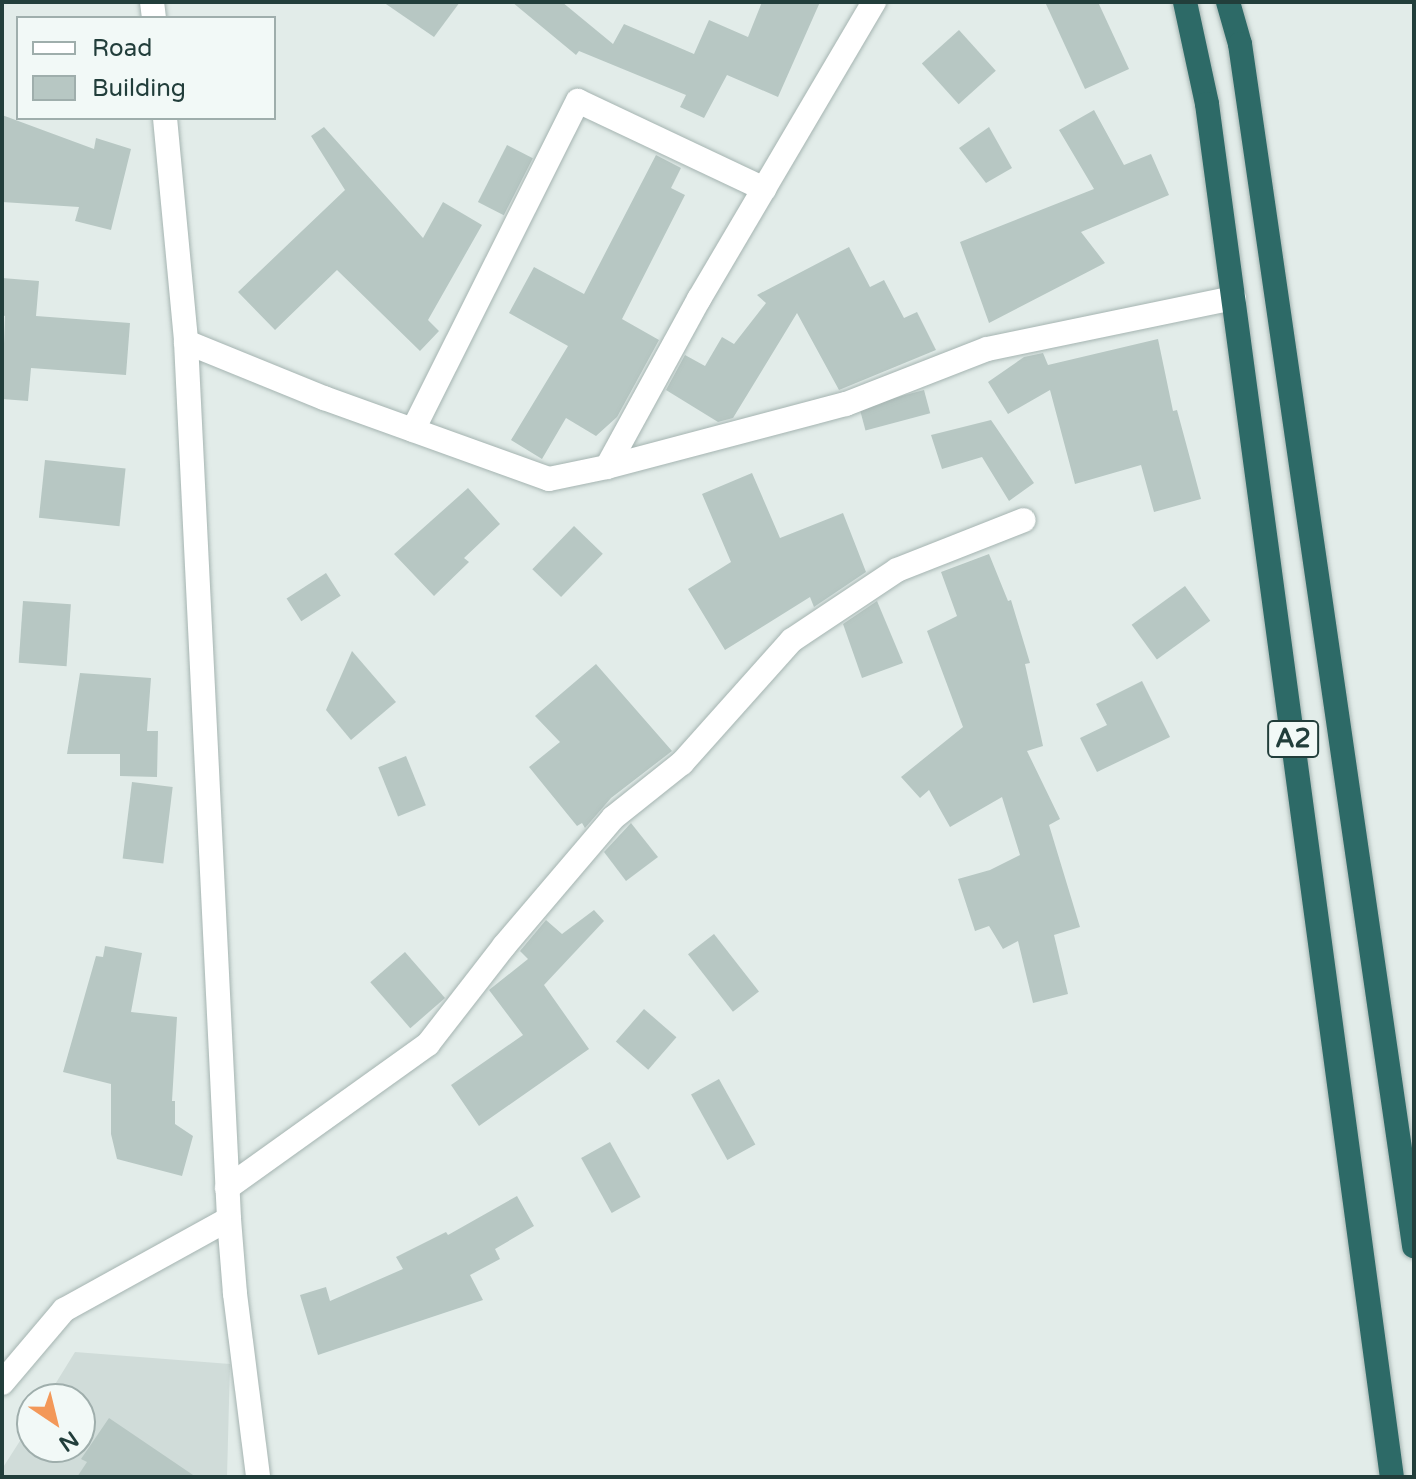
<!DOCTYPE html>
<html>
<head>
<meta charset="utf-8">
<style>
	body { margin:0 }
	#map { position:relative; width:1416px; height:1479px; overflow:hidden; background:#e2ece9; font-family:"Varela Round",sans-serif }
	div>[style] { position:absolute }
	.built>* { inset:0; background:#d0dcd9 }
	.building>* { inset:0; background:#b7c7c3; transform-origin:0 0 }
	.roads { filter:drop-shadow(0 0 2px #a5b4b1) drop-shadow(0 0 2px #a5b4b1) }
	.street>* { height:24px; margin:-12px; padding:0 12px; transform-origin:12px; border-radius:12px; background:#fff }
	.secondary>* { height:24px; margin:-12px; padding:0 12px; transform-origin:12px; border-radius:12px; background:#fff }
	.highway>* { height:24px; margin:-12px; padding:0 12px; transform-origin:12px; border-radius:12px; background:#2d6a67 }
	span { translate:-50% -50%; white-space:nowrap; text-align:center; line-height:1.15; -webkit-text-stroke:7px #f2f9f7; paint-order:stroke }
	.shield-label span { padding:2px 6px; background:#f2f9f7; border:2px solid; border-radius:6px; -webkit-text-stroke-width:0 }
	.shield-label { font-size:26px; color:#223e3b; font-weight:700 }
	.frame { position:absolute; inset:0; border:4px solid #223e3b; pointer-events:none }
	.legend { position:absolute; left:16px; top:16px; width:260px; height:104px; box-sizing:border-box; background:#f2f9f7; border:2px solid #9faeac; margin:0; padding:10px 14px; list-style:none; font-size:24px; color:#223e3b }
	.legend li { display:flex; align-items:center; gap:16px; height:40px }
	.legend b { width:40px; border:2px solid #9faeac }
	.north { position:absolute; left:16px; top:1383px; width:80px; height:80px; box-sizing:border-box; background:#f2f9f7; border:2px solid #9faeac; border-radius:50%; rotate:145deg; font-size:22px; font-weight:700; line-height:32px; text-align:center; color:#223e3b }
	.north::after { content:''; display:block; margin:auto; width:28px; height:36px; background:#f39859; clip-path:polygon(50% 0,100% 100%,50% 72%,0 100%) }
</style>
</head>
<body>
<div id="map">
	<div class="built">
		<i style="clip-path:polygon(75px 1352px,230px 1364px,227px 1477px,2px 1477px,2px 1469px,32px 1422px,32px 1447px,80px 1447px,80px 1399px,46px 1399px)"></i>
	</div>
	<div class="building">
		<i style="clip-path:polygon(383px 2px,460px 2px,434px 37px)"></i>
		<i style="clip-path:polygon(512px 2px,562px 2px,613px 44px,624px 24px,694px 54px,709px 20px,748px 37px,762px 2px,820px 2px,778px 97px,727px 75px,704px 118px,680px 107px,686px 95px,579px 51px,576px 55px)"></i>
		<i style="clip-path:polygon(1045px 2px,1098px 2px,1129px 69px,1085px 89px)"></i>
		<i style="left:959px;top:30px;width:55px;height:50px;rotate:48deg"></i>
		<i style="clip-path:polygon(1094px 110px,1124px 165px,1151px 154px,1169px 195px,1081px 232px,1105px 263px,989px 323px,960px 242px,1094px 189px,1059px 130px)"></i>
		<i style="clip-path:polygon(2px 115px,94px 149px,96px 138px,131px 149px,111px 230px,75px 221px,79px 207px,2px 202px)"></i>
		<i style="clip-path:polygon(324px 127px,423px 238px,443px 202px,482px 225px,428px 320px,439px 331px,420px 351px,337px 270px,275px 330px,238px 292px,345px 190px,311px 136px)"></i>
		<i style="clip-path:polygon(989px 127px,1012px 168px,986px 183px,959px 148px)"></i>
		<i style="left:507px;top:145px;width:29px;height:64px;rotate:27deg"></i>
		<i style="clip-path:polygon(656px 155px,681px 168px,671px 188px,685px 195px,622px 319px,659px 340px,617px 417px,596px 436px,566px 418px,542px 459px,511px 440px,568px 346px,509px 313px,534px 267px,584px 294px)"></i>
		<i style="clip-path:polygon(849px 247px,870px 287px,884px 280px,904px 318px,917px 312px,936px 350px,839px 390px,797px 313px,733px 418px,718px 422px,666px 390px,685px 355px,705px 366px,722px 337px,734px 344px,766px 303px,757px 295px)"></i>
		<i style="clip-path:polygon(2px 278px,39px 281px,36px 316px,130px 323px,126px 375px,31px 368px,28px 401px,2px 399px,5px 316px,2px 315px)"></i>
		<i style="clip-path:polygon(1158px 339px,1173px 411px,1177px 410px,1201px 499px,1154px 512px,1141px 465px,1075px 484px,1050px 390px,1008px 414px,988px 382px,1024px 357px,1043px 353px,1048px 365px)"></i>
		<i style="left:924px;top:390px;width:24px;height:67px;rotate:75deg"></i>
		<i style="clip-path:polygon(991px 420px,1034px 483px,1009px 501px,982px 457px,942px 469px,931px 435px)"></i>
		<i style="left:45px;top:460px;width:81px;height:58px;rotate:6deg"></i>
		<i style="clip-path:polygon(752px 473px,780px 538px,843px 513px,866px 572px,814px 607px,810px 597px,725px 650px,688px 589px,731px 562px,702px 494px)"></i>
		<i style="clip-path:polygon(468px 488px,500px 524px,464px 558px,469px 562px,434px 596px,394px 554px)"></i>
		<i style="left:574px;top:526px;width:40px;height:60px;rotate:44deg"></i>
		<i style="clip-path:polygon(989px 554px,1008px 601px,1011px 600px,1030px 663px,1025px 664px,1043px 746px,1027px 751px,1060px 819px,1049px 825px,1080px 927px,1054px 935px,1068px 994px,1033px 1003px,1018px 941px,1003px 949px,989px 926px,975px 931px,958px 879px,990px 870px,1020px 855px,1002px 797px,950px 827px,929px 790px,920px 798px,901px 777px,963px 727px,927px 631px,957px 616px,941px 572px)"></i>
		<i style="left:326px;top:573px;width:27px;height:47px;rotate:57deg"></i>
		<i style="left:1185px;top:586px;width:43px;height:66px;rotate:54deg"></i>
		<i style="left:23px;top:601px;width:48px;height:62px;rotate:4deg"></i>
		<i style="clip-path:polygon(877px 601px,903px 663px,862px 678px,843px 624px)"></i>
		<i style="clip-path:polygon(352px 651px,396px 702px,351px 740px,326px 710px)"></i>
		<i style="clip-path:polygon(596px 664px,672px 751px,611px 798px,585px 828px,582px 823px,577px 826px,529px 767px,560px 742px,535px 716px)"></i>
		<i style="clip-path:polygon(80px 673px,151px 678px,147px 731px,158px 731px,157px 777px,120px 776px,120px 754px,67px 754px)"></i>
		<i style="clip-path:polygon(1142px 681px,1170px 737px,1097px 772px,1080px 738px,1107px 725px,1096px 704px)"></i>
		<i style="left:406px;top:756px;width:53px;height:30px;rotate:68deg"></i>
		<i style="left:132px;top:782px;width:41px;height:77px;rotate:7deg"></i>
		<i style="clip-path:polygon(631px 823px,658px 857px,626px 881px,604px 852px)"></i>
		<i style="clip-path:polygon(594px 910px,604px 921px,544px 985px,589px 1049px,479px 1126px,451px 1085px,523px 1035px,489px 990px,528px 959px,520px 951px,546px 920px,562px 934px)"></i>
		<i style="left:714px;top:934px;width:73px;height:33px;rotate:52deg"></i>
		<i style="clip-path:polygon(105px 946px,142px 953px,131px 1012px,177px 1017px,172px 1101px,175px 1101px,175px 1124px,193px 1136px,182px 1176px,117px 1159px,111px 1134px,111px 1084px,63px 1072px,96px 956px,103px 957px)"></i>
		<i style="left:405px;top:952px;width:61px;height:46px;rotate:49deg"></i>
		<i style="left:644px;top:1009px;width:43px;height:43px;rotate:41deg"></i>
		<i style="left:719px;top:1079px;width:75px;height:32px;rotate:61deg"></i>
		<i style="left:610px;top:1142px;width:63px;height:33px;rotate:61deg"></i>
		<i style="clip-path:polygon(517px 1196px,534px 1226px,495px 1249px,500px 1259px,470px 1275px,483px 1300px,318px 1355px,300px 1295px,326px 1287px,330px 1301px,403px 1269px,396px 1257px,446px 1232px,448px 1235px)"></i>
		<i style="clip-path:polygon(109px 1418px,196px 1477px,77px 1477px,87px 1462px,81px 1459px)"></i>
	</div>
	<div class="roads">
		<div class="street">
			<i style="left:186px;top:342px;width:149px;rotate:22.1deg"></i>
			<i style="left:324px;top:398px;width:239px;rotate:19.8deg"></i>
			<i style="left:549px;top:479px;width:59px;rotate:-11.7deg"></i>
			<i style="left:607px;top:467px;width:247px;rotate:-14.8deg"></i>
			<i style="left:846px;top:404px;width:151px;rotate:-21.3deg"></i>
			<i style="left:987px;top:349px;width:252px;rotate:-11.7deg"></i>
			<i style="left:413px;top:430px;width:368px;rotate:-63.4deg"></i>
			<i style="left:578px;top:101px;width:206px;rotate:25.3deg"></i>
			<i style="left:607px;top:467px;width:192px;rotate:-61.3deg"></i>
			<i style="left:699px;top:299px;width:345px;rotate:-59.5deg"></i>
			<i style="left:227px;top:1188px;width:247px;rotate:-35.6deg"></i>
			<i style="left:428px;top:1044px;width:124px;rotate:-52.2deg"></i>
			<i style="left:504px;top:946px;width:168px;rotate:-49.6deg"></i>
			<i style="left:613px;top:818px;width:88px;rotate:-38.6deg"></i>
			<i style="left:682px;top:763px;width:165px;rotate:-48.2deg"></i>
			<i style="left:792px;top:640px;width:126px;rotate:-33.7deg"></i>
			<i style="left:897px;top:570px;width:136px;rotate:-21.5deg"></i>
			<i style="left:2px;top:1383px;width:96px;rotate:-49.7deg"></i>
			<i style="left:64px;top:1310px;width:188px;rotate:-28.9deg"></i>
		</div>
		<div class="secondary">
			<i style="left:152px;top:2px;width:16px;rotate:83deg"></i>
			<i style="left:165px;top:118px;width:225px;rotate:84.6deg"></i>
			<i style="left:186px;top:342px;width:878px;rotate:87.19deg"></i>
			<i style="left:229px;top:1219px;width:75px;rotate:85.4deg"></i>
			<i style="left:235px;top:1294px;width:184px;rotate:82.8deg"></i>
		</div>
		<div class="highway">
			<i style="left:1185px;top:2px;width:104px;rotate:77.8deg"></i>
			<i style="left:1207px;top:104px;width:1385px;rotate:82.33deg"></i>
			<i style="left:1228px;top:2px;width:44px;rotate:74.1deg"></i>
			<i style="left:1240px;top:44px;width:1215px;rotate:81.76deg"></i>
		</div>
	</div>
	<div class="shield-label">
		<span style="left:1293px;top:739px">A2</span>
	</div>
	<div class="frame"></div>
	<ul class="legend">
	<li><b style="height:10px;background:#fff"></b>Road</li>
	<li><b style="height:22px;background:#b7c7c3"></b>Building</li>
	</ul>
	<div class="north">N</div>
</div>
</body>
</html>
